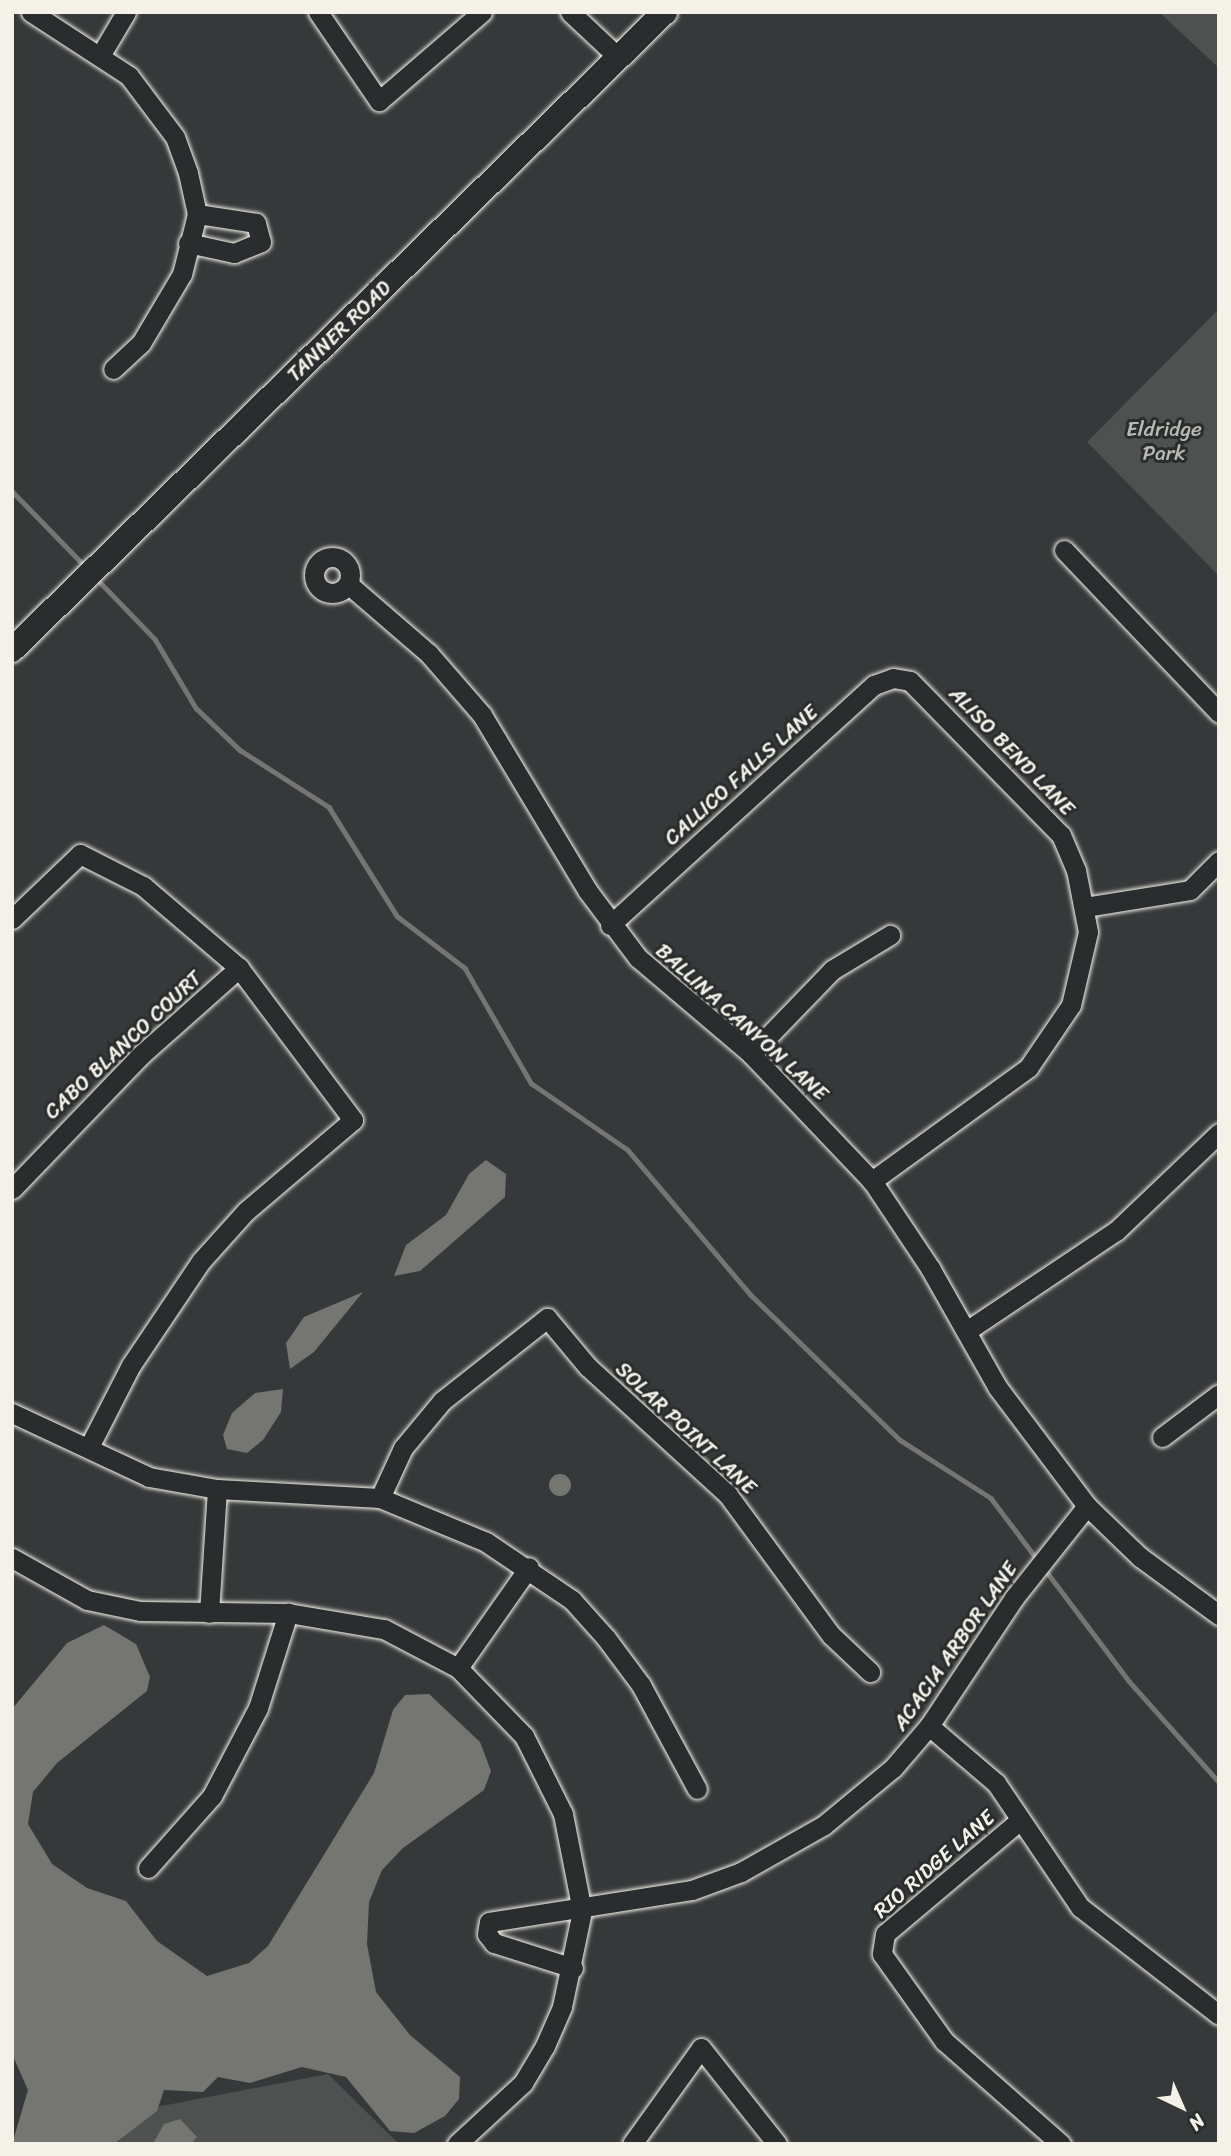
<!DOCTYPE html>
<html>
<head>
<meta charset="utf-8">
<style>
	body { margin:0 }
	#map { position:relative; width:1231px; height:2156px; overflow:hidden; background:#363939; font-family:Sriracha,sans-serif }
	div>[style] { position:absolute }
	.green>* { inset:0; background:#4e514f }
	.water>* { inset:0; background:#757572 }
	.round { border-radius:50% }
	.stream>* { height:4.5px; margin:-2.25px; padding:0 2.25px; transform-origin:2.25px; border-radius:2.25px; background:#757572 }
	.roads { filter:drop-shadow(0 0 2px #f4f1e8) drop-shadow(0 0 2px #f4f1e8) }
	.minor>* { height:19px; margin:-9.5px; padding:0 9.5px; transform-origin:9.5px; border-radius:9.5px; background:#2a2d2e }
	.minor>.ring { margin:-9.5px; padding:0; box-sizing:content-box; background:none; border:19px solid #2a2d2e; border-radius:50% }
	.major>* { height:24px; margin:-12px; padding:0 12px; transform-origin:12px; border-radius:12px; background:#2a2d2e }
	span { translate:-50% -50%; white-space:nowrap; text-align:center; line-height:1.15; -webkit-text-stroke:6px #2a2d2e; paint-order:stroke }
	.street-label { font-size:21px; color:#f4f1e8 }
	.park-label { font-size:21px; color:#bab9b2 }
	.frame { position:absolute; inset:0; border:14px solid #f4f1e8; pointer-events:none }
	.north { position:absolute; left:1147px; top:2072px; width:70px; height:70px; -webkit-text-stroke:5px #2a2d2e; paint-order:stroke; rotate:136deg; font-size:19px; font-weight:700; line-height:28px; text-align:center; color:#f4f1e8 }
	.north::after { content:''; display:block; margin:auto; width:24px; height:32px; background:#f4f1e8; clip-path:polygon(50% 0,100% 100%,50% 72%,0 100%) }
</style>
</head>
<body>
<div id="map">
	<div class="green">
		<i style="clip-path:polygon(1159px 12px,1219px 12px,1219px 68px)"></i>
		<i style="clip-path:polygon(1219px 309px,1219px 576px,1087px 442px)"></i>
		<i style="clip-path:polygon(328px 2074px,399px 2144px,116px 2144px,151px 2108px)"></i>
	</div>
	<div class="water">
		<i style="clip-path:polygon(486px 1160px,506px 1174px,505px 1197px,420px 1271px,394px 1276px,406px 1245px,446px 1215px,469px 1174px)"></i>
		<i style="clip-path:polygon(363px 1292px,314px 1352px,290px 1369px,286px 1343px,304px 1317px)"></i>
		<i style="clip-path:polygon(283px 1389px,281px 1412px,263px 1440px,247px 1453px,227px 1449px,223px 1435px,232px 1413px,255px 1393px)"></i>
		<i class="round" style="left:549px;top:1474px;width:22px;height:22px"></i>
		<i style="clip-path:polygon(104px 1625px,136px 1644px,150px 1677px,147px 1691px,57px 1763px,33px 1792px,28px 1824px,52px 1864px,87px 1888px,126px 1901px,157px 1941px,207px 1976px,249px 1963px,268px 1946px,374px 1773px,393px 1710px,405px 1695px,429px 1694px,480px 1742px,491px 1771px,484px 1790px,403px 1848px,382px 1870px,369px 1902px,367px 1944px,376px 1992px,410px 2035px,460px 2077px,459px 2099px,445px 2116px,414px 2133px,390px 2131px,346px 2077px,302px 2067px,250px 2083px,218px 2077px,203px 2092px,164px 2090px,157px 2111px,114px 2144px,12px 2144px,28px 2090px,12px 2054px,12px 1709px,67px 1643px)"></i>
		<i style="clip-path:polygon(180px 2119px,197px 2137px,191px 2144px,153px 2144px,164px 2124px)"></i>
	</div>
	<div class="stream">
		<i style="left:12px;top:491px;width:106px;rotate:45.8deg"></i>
		<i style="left:97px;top:579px;width:83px;rotate:46deg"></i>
		<i style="left:155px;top:639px;width:80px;rotate:59.3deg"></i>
		<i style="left:196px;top:708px;width:61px;rotate:43.7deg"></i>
		<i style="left:240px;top:750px;width:106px;rotate:32.6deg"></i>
		<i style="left:329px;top:807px;width:128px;rotate:58deg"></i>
		<i style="left:397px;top:916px;width:86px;rotate:37.4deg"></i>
		<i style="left:465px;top:968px;width:133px;rotate:60.1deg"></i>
		<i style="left:531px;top:1083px;width:118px;rotate:34.6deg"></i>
		<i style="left:628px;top:1150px;width:190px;rotate:49.7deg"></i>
		<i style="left:751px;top:1295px;width:208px;rotate:44.2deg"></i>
		<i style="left:900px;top:1440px;width:108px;rotate:32.5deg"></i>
		<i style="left:991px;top:1498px;width:76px;rotate:53deg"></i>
		<i style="left:1044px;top:1568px;width:141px;rotate:53deg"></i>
		<i style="left:1129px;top:1681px;width:135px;rotate:48.3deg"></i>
	</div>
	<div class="roads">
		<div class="minor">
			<i style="left:31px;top:12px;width:117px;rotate:33.1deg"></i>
			<i style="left:129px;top:76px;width:76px;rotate:53deg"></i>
			<i style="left:175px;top:137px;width:38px;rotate:70deg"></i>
			<i style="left:188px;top:173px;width:42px;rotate:77.6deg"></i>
			<i style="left:197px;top:214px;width:62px;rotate:104deg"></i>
			<i style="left:182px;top:274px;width:80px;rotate:120.7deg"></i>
			<i style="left:141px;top:343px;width:38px;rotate:137deg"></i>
			<i style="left:318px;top:12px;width:108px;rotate:55.6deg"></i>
			<i style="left:379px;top:101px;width:136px;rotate:-40.8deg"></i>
			<i style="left:570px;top:12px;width:67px;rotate:43.2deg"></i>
			<i style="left:100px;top:56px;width:51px;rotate:-59.4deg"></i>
			<i style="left:188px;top:243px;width:47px;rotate:12.3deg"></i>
			<i style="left:234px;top:253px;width:29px;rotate:-22deg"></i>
			<i style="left:261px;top:242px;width:20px;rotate:-105deg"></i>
			<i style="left:256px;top:223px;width:60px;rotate:-171.3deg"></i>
			<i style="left:1064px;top:550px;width:225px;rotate:46.4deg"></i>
			<i class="ring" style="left:314px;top:557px;width:17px;height:17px"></i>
			<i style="left:348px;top:584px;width:107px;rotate:40.8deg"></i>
			<i style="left:429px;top:654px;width:81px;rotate:49deg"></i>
			<i style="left:482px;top:715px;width:204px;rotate:59deg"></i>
			<i style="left:587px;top:890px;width:85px;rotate:53.1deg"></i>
			<i style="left:638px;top:958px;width:148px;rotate:40.3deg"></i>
			<i style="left:751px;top:1054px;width:175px;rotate:46.4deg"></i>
			<i style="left:872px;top:1181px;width:105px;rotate:56.3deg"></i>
			<i style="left:930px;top:1268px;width:138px;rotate:60.5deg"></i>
			<i style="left:998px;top:1388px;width:148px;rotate:53deg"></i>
			<i style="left:1087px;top:1506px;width:74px;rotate:43.9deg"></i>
			<i style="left:1140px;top:1557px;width:98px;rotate:36.3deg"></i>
			<i style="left:1085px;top:907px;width:106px;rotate:-9.2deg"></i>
			<i style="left:1190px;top:890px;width:41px;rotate:-45deg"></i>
			<i style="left:12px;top:919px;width:94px;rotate:-43.7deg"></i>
			<i style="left:80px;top:854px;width:71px;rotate:26.9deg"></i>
			<i style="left:143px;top:886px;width:126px;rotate:40.5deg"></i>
			<i style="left:239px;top:968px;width:190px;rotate:53.1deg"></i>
			<i style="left:353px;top:1120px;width:140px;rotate:139.6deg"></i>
			<i style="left:246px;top:1211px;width:67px;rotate:132deg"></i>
			<i style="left:201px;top:1261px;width:125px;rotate:123.9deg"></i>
			<i style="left:131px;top:1365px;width:92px;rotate:117.1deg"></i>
			<i style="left:610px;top:925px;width:357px;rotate:-42.3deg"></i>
			<i style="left:874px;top:685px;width:20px;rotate:-20deg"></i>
			<i style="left:893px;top:678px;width:17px;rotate:10deg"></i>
			<i style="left:910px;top:681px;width:216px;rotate:45.6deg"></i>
			<i style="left:1061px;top:835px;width:38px;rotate:67deg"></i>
			<i style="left:1076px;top:870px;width:63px;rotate:79deg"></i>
			<i style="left:1088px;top:932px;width:75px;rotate:103.1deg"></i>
			<i style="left:1071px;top:1005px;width:76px;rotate:124.3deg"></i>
			<i style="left:1028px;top:1068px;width:193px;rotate:144.1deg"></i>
			<i style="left:751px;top:1054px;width:117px;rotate:-46deg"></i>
			<i style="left:832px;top:970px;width:68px;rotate:-31.1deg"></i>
			<i style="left:12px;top:1189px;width:187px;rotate:-46.1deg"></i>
			<i style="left:142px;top:1054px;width:130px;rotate:-41.6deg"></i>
			<i style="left:968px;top:1330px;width:178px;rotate:-33.8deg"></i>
			<i style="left:1116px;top:1231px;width:142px;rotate:-43.6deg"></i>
			<i style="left:12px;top:1413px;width:151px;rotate:25deg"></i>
			<i style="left:149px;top:1477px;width:69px;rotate:10deg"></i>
			<i style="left:217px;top:1489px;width:163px;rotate:3.2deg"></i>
			<i style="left:380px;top:1498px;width:115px;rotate:22.5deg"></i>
			<i style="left:486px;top:1542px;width:104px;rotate:34deg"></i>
			<i style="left:572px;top:1600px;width:51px;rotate:48.2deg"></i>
			<i style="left:606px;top:1638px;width:59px;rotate:53.3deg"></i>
			<i style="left:641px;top:1685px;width:118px;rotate:61.7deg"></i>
			<i style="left:1162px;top:1437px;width:71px;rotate:-37deg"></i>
			<i style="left:380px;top:1498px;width:55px;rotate:-65.3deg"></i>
			<i style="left:403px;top:1448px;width:61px;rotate:-50.3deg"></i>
			<i style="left:442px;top:1401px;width:134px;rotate:-38.3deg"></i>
			<i style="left:547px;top:1318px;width:64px;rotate:50.1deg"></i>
			<i style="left:588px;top:1367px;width:190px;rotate:42.4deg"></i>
			<i style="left:728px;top:1495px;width:174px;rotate:53.7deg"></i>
			<i style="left:831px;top:1635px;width:54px;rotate:43.5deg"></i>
			<i style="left:12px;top:1558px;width:86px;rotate:29.2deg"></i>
			<i style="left:87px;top:1600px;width:54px;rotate:11.7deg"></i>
			<i style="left:140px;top:1611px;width:148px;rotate:0.8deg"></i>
			<i style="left:288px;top:1613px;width:97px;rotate:9.5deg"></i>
			<i style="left:384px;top:1629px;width:84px;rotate:27.8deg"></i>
			<i style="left:458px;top:1668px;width:95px;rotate:45.9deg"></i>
			<i style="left:524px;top:1736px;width:87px;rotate:63.4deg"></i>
			<i style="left:563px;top:1814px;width:99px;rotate:78.9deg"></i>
			<i style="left:582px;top:1911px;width:98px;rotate:101.8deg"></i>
			<i style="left:562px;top:2007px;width:43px;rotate:113.6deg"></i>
			<i style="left:545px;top:2046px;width:43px;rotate:120.7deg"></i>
			<i style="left:523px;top:2083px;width:90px;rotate:137.3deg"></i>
			<i style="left:209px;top:1613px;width:124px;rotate:-86.3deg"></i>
			<i style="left:458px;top:1668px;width:123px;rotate:-54.9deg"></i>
			<i style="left:929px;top:1726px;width:88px;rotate:40.4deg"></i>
			<i style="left:996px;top:1783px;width:150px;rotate:55.9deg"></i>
			<i style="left:1080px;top:1907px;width:176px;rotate:37.8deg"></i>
			<i style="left:1019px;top:1821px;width:175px;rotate:139.9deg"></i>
			<i style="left:885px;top:1934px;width:20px;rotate:99deg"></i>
			<i style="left:882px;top:1954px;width:107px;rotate:54.5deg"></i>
			<i style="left:944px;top:2041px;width:156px;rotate:41.4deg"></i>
			<i style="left:148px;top:1868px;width:96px;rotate:-48.4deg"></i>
			<i style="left:212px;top:1796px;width:99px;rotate:-62.4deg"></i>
			<i style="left:258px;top:1708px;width:100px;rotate:-72.5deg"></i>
			<i style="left:573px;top:1968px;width:83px;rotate:-162.4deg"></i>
			<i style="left:494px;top:1943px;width:11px;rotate:-128deg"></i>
			<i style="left:487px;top:1934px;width:12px;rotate:-81deg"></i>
			<i style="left:489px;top:1922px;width:206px;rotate:-9deg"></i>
			<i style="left:692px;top:1890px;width:52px;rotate:-20.2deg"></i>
			<i style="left:741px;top:1872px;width:95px;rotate:-29.5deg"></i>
			<i style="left:824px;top:1825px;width:89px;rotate:-39.6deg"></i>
			<i style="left:893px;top:1768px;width:55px;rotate:-49.4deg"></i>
			<i style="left:929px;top:1726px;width:154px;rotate:-56.4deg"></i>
			<i style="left:1014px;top:1598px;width:117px;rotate:-51.6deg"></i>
			<i style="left:632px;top:2144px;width:118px;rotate:-54.3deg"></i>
			<i style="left:701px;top:2048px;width:122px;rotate:51.6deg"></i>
		</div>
		<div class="major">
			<i style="left:12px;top:650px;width:913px;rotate:-44.33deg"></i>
		</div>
	</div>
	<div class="street-label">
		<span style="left:339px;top:331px;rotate:-44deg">TANNER ROAD</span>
		<span style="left:1012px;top:751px;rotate:46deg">ALISO BEND LANE</span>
		<span style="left:741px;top:775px;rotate:-42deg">CALLICO FALLS LANE</span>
		<span style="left:742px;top:1022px;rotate:42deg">BALLINA CANYON LANE</span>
		<span style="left:123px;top:1045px;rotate:-43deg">CABO BLANCO COURT</span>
		<span style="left:686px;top:1428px;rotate:43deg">SOLAR POINT LANE</span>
		<span style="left:955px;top:1646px;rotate:-55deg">ACACIA ARBOR LANE</span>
		<span style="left:934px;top:1864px;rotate:-41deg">RIO RIDGE LANE</span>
	</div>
	<div class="park-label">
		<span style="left:1164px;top:441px">Eldridge<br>Park</span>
	</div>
	<div class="frame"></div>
	<div class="north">N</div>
</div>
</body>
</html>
